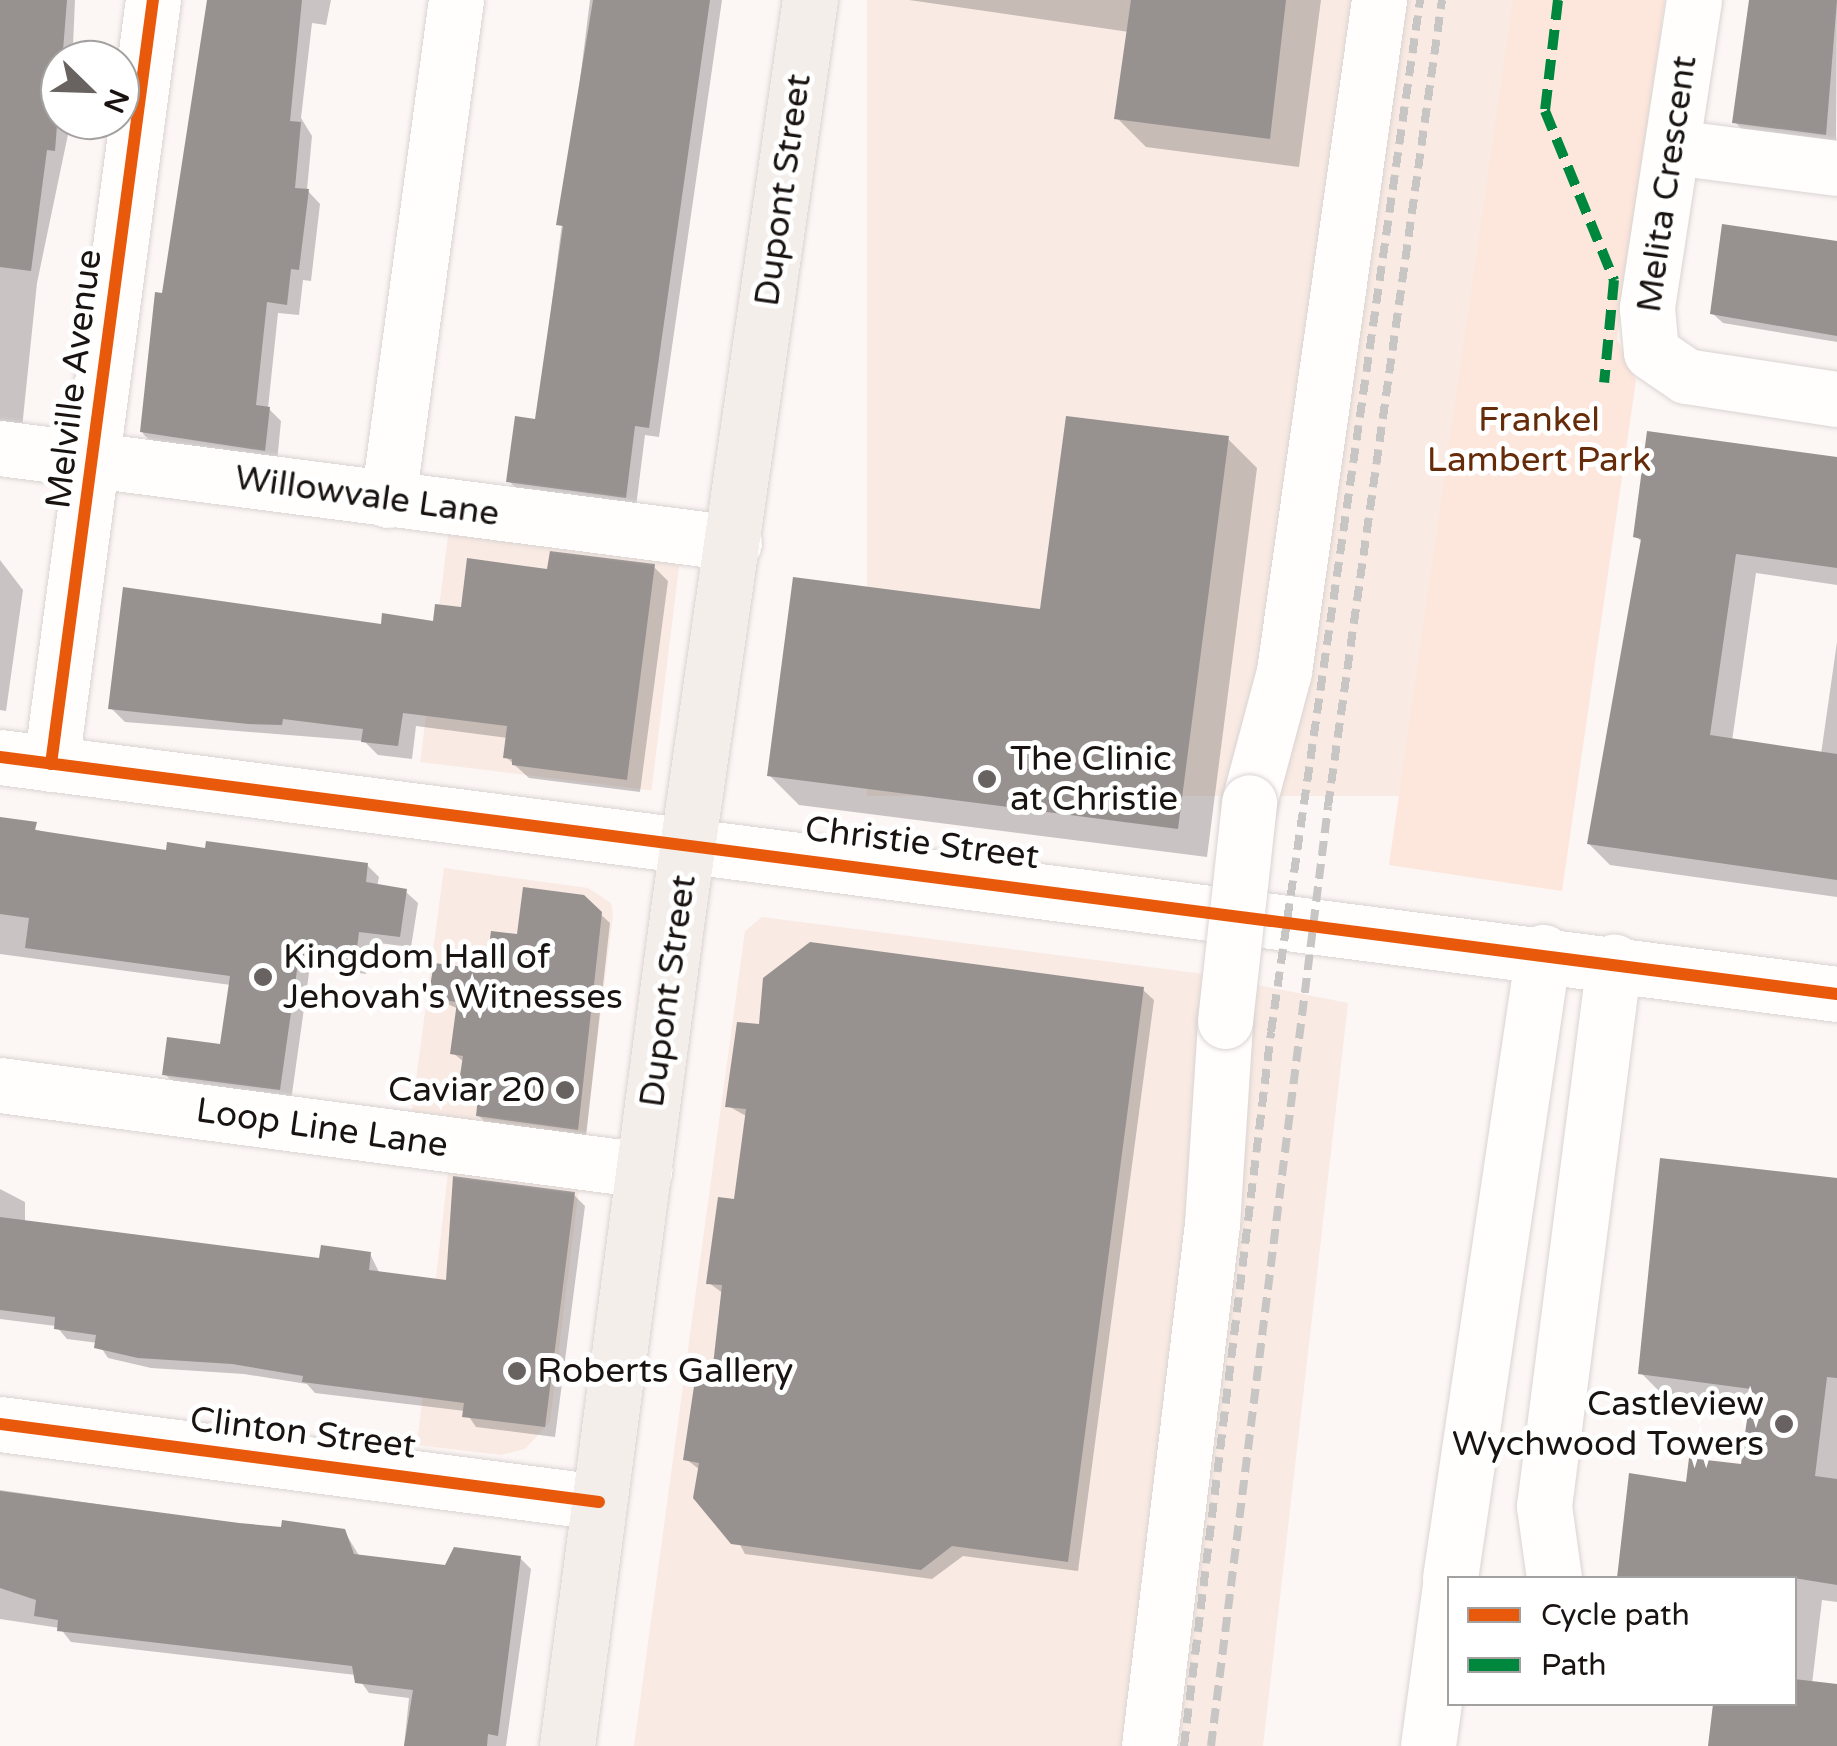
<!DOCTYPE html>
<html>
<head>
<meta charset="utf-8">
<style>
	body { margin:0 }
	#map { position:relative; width:1837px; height:1746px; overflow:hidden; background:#fcf6f4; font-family:"Varela Round",sans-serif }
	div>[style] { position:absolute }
	.built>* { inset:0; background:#f9eae3; transform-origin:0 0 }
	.green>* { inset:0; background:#fde6db }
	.shadow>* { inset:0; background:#0003 }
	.building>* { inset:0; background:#979290 }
	.roads { filter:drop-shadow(0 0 2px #d9d4d2) drop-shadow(0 0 2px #d9d4d2) }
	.minor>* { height:55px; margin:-27.5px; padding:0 27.5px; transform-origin:27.5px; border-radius:27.5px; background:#fffefd }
	.major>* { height:55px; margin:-27.5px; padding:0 27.5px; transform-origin:27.5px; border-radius:27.5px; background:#f4eeea }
	.rail>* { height:8px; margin-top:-4px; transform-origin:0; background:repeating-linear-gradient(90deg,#c8c6c5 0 15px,transparent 0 23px) }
	.bridges { filter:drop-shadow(0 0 2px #d9d4d2) drop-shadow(0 0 2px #d9d4d2) }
	.minor-bridge>* { height:55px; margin:-27.5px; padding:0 27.5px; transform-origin:27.5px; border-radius:27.5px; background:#fffefd }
	.quiet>* { height:10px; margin-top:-5px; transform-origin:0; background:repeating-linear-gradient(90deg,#00873e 0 20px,transparent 0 30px) }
	.cycleway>* { height:12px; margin:-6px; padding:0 6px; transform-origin:6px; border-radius:6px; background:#e8590c }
	.dots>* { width:28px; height:28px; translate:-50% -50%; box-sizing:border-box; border:5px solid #fff; border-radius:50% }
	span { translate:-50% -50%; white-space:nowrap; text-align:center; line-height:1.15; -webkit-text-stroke:10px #fff; paint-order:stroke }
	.street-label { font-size:35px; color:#191411 }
	.park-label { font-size:35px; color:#662c09 }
	.poi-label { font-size:35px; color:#191411 }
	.left { translate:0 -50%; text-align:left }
	.right { translate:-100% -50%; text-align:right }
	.legend { position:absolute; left:1447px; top:1576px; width:350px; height:130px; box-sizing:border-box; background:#fff; border:2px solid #a3a1a0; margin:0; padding:12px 18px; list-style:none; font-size:30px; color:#191411 }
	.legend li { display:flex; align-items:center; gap:20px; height:50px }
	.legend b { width:50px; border:2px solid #a3a1a0 }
	.north { position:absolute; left:40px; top:40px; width:100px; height:100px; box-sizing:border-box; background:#fff; border:2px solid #a3a1a0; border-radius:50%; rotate:113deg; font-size:28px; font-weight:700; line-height:40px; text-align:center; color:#191411 }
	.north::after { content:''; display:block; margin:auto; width:35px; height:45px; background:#686360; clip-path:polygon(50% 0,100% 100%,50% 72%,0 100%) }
</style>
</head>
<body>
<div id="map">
	<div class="built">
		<i style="left:867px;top:0;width:646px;height:796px"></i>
		<i style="left:453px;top:495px;width:233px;height:269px;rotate:7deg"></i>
		<i style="clip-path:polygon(444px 868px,588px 888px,611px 903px,613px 914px,550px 1422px,525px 1449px,501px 1455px,417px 1445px,450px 1155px,410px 1126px)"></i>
		<i style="clip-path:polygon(762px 917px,1196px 973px,1348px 1003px,1263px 1746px,634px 1746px,745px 931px)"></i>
	</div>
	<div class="green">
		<i style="clip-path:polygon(1513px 0,1665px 0,1617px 339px,1636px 380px,1562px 891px,1389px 865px)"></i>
	</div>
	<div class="shadow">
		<i style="clip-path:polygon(0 0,75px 0,73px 46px,80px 54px,79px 60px,60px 60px,60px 120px,71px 120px,37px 283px,22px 428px,0 430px)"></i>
		<i style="clip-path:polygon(210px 0,331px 0,326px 25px,312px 23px,301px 118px,312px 136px,307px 190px,320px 204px,311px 281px,303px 280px,299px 315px,278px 313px,268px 408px,281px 421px,277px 462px,156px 446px,143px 434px,157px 295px,164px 296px)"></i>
		<i style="clip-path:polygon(590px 0,722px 0,659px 437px,645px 435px,636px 507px,519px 492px,509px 481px,537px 422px)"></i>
		<i style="clip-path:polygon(1321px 0,1299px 167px,1146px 147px,1117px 118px,1129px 32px,909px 0)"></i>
		<i style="clip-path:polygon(1752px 0,1837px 0,1836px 144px,1745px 133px,1735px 122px)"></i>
		<i style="clip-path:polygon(1837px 244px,1837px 342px,1723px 323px,1712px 313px)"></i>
		<i style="clip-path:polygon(1228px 439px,1257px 468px,1207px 857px,799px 805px,769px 775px,1043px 612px)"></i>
		<i style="clip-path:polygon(1837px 460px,1837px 585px,1756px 573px,1732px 741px,1821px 754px,1837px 642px,1837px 897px,1610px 865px,1589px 844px,1642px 542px,1636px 536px)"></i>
		<i style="clip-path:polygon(0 560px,23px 590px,6px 711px,0 710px)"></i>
		<i style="clip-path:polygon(654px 567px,668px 581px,640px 792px,529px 778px,506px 757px,508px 738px,416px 726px,412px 759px,378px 755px,364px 741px,125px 722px,111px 708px,383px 627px,435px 623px,549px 571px)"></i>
		<i style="clip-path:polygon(0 820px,75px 840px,168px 852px,367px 865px,379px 877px,377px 887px,406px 892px,418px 903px,411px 947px,370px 942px,366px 974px,310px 966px,291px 1101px,176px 1086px,165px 1074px,223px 1047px,231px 985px,0 954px)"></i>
		<i style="clip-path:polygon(583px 898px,610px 923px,586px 1137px,487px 1124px,478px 1115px,480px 1104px,460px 1094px,464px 1062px,453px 1053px,459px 1009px,431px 997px,488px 972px,519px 937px)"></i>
		<i style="clip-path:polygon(1143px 990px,1154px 1000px,1078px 1571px,963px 1556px,932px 1579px,745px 1554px,700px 1470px,686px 1459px,715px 1377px,724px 1294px,709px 1283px,736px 1201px,748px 1117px,728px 1106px,761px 1026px)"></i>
		<i style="clip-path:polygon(1837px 1181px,1837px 1602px,1822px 1600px,1812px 1684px,1837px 1686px,1837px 1746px,1711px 1746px,1716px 1704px,1794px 1704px,1794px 1578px,1619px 1578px,1631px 1476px,1688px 1485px,1743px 1467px,1751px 1406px,1662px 1394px,1641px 1373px)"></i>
		<i style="clip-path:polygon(0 1189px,25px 1202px,25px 1224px,321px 1261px,370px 1254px,380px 1274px,449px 1282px,574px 1195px,585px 1206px,555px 1437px,476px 1427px,465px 1411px,315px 1393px,307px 1384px,244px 1374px,151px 1368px,108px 1358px,98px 1343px,67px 1339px,56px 1326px,0 1319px)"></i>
		<i style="clip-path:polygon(0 1490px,239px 1525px,344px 1531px,360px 1557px,447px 1568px,520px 1558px,531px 1569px,506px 1746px,404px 1746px,409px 1698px,369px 1693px,356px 1675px,71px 1642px,60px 1628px,0 1619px)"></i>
	</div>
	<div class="building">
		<i style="clip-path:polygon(0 0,67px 0,55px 151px,47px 150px,31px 271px,0 267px)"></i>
		<i style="clip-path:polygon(207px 0,302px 0,290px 121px,301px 122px,295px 188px,309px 189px,299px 270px,291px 269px,287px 305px,267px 302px,256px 405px,270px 407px,265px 451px,140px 432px,155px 292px,162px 293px)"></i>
		<i style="clip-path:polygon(593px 0,710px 0,649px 428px,635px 426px,626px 498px,506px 482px,515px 416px,535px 419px,563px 226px,556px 225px)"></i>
		<i style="clip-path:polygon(1131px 0,1286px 0,1270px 139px,1114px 119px)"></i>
		<i style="clip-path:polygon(1749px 0,1837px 0,1826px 135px,1732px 123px)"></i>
		<i style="clip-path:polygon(1722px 224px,1837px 241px,1837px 336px,1710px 314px)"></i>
		<i style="clip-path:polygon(1066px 416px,1229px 436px,1178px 829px,767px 776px,793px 577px,1040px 609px)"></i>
		<i style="clip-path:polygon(1647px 431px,1837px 457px,1837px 568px,1736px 554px,1710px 735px,1837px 754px,1837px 880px,1587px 844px,1641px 539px,1633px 537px)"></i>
		<i style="clip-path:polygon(550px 551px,655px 564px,627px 780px,512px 765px,512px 759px,503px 758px,507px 726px,403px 713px,398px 746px,361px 742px,363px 729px,283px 719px,282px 725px,248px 724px,108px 709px,123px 587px,381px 624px,382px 613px,433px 621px,435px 604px,461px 607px,467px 558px,547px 569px)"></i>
		<i style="clip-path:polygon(0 817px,37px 822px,35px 830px,166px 850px,167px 842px,205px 848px,206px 841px,368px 863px,366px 882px,407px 889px,400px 937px,359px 932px,355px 964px,299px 956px,280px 1090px,162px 1075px,167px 1037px,220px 1044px,230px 976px,25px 948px,29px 918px,0 914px)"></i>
		<i style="clip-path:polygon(523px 887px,584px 895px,602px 912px,578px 1130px,476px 1116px,478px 1097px,457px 1095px,463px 1056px,450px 1054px,457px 1002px,428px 998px,434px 963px,486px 970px,491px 931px,517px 934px)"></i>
		<i style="clip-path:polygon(810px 942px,1144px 987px,1068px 1562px,952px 1546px,921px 1570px,731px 1544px,693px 1498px,699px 1463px,683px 1460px,696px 1373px,712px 1374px,722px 1285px,706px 1284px,718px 1197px,734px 1199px,746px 1109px,725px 1107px,737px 1022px,759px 1024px,763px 978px)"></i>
		<i style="clip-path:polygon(1660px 1158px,1837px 1178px,1837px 1378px,1827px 1377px,1815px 1476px,1837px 1479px,1837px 1585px,1794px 1578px,1617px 1578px,1629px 1473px,1686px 1482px,1689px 1458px,1741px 1464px,1751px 1389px,1638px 1374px)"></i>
		<i style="clip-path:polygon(453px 1176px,575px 1192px,545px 1427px,462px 1417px,464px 1403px,302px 1382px,303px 1376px,232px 1364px,138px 1358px,94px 1348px,96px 1335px,54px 1329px,55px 1317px,0 1310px,0 1217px,319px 1258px,321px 1245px,371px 1252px,369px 1270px,446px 1280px)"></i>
		<i style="clip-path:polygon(0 1491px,239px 1523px,281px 1527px,282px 1520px,345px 1529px,354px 1554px,445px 1565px,454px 1547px,521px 1556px,498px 1736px,488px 1734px,487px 1746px,404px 1746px,413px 1690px,355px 1683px,352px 1666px,57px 1631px,58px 1620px,34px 1616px,36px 1600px,0 1588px)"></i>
		<i style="clip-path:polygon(1794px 1679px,1837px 1684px,1837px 1746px,1708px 1746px,1713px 1704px,1794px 1704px)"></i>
	</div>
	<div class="roads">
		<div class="minor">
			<i style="left:1694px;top:0;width:312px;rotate:98.7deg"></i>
			<i style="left:1647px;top:308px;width:44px;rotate:84.8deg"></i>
			<i style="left:1651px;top:352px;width:42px;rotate:34.4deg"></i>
			<i style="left:1686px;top:376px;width:153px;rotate:8.7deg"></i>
			<i style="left:1673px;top:147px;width:165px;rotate:7.3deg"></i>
			<i style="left:0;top:448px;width:740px;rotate:7.37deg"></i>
			<i style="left:388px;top:500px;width:505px;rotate:-82.26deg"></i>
			<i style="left:0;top:757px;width:1852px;rotate:7.35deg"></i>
			<i style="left:51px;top:764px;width:771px;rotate:-82.4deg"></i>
			<i style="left:1249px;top:802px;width:136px;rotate:-75deg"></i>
			<i style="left:1284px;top:671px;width:678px;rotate:-81.94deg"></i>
			<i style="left:0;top:1085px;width:650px;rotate:7.52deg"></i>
			<i style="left:0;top:1424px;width:604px;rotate:7.42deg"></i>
			<i style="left:1450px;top:1578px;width:633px;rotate:-81.55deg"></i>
			<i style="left:1554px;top:1578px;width:73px;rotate:-97.9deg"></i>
			<i style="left:1544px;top:1506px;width:549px;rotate:-82.68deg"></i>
			<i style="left:1149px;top:1746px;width:526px;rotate:-83.12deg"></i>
			<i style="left:1212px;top:1224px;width:203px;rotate:-86.3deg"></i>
			<i style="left:1428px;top:1746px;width:162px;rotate:-82.2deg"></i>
		</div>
		<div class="major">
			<i style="left:567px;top:1746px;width:843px;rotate:-82.44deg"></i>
			<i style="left:678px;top:910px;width:920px;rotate:-81.75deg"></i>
		</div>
	</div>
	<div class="rail">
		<i style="left:1184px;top:1746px;width:719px;rotate:-83.05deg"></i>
		<i style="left:1271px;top:1032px;width:1043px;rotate:-81.78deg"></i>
		<i style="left:1211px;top:1746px;width:947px;rotate:-82.9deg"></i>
		<i style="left:1328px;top:806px;width:814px;rotate:-81.95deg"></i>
	</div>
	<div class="bridges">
		<div class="minor-bridge">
			<i style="left:1225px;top:1021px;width:220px;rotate:-83.7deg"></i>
		</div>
	</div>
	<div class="quiet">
		<i style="left:1558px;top:0;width:112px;rotate:96.7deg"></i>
		<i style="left:1545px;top:111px;width:183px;rotate:67.8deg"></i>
		<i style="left:1614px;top:280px;width:103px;rotate:95.5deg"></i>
	</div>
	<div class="cycleway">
		<i style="left:0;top:757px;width:1852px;rotate:7.35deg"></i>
		<i style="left:51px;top:764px;width:771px;rotate:-82.4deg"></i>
		<i style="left:0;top:1424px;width:604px;rotate:7.42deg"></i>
	</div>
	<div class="dots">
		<i style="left:987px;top:779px;background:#686360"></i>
		<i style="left:263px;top:977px;background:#686360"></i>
		<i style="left:565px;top:1090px;background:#686360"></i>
		<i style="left:517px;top:1371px;background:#686360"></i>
		<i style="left:1784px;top:1424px;background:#686360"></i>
	</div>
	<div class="street-label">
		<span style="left:1667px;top:184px;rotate:-82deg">Melita Crescent</span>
		<span style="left:783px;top:190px;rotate:-82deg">Dupont Street</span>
		<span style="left:74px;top:379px;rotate:-83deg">Melville Avenue</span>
		<span style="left:367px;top:496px;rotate:8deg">Willowvale Lane</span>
		<span style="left:922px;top:843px;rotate:7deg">Christie Street</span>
		<span style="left:668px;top:991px;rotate:-82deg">Dupont Street</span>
		<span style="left:322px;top:1128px;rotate:8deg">Loop Line Lane</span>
		<span style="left:303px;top:1433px;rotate:7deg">Clinton Street</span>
	</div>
	<div class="park-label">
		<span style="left:1539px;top:440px">Frankel<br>Lambert Park</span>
	</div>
	<div class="poi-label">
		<span class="left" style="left:1010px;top:779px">The Clinic<br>at Christie</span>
		<span class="left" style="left:283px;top:977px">Kingdom Hall of<br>Jehovah's Witnesses</span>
		<span class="right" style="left:545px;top:1090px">Caviar 20</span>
		<span class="left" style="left:537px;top:1371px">Roberts Gallery</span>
		<span class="right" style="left:1764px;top:1424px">Castleview<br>Wychwood Towers</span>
	</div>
	<ul class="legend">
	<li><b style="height:12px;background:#e8590c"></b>Cycle path</li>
	<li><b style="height:12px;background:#00873e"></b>Path</li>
	</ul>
	<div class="north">N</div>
</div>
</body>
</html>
